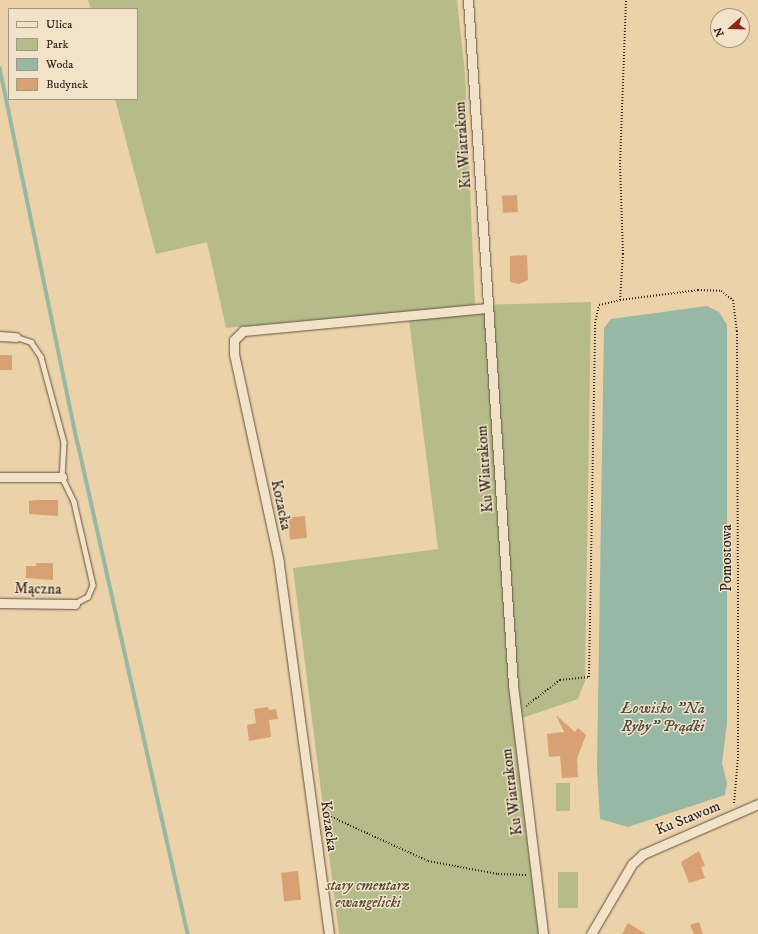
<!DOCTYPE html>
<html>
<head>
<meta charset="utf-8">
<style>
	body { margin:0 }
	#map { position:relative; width:758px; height:934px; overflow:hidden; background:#ebd2a9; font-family:"IM FELL DW Pica",serif }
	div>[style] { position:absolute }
	.green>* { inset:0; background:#b6bc89; transform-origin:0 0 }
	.water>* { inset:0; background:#98b8a6 }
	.stream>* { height:3.5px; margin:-1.75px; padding:0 1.75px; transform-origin:1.75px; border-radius:1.75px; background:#98b8a6 }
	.building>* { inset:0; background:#d7a174; transform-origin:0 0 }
	.path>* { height:2px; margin-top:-1px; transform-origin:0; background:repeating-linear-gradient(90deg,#332620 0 1px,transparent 0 3px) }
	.roads { filter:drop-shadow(0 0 1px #615142) drop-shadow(0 0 1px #615142) }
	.service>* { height:4.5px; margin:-2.25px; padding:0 2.25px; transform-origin:2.25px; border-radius:2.25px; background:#f2e2c7 }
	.minor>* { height:9px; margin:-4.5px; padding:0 4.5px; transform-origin:4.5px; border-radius:4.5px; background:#f2e2c7 }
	span { translate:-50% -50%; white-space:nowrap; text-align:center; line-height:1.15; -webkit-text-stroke:3px #f2e2c7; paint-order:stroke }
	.street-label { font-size:15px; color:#332620 }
	.park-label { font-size:15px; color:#544c3a; font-style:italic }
	.water-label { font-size:16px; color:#4c4a42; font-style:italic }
	.legend { position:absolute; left:8px; top:8px; width:130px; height:92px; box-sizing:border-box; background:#f2e2c7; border:1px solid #a69784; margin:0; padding:5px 7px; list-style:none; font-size:12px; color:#332620 }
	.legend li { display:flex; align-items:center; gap:8px; height:20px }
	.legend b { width:20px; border:1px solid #a69784 }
	.north { position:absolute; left:710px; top:8px; width:40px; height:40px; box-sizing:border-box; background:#f2e2c7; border:1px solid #a69784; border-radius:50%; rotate:250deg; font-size:11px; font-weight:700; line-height:16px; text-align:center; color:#332620 }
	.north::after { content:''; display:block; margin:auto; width:14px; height:18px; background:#8f2418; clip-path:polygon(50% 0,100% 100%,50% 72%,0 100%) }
</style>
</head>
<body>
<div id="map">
	<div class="green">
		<i style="clip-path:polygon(88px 0,457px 0,465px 73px,475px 305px,591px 302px,585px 681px,578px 699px,513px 721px,539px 934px,339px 934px,293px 568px,438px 549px,408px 312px,226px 328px,207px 242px,156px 254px,115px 99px,137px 99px,137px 9px,91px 9px)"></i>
		<i style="left:556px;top:783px;width:14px;height:28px"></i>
		<i style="left:558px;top:872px;width:20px;height:36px"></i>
	</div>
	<div class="water">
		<i style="clip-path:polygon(707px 306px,719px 312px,727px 325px,727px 723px,722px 763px,727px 783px,725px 795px,628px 827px,600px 819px,597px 768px,604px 328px,611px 319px)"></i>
	</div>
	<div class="stream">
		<i style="left:0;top:68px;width:383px;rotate:78.3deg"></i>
		<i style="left:78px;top:443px;width:503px;rotate:77.37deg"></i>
	</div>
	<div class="building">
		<i style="left:517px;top:195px;width:17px;height:15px;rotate:87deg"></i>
		<i style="clip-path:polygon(527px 255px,528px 280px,519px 284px,510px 282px,510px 256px)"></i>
		<i style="left:0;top:355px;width:12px;height:15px"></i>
		<i style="clip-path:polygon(36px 500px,58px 500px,58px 516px,29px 514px,29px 501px)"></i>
		<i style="left:305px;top:516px;width:22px;height:17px;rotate:85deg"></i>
		<i style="clip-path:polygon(36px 563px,53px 563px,53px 580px,26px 578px,26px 566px,36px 566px)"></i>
		<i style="clip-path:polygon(268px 707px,269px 710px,276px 709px,278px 719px,269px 720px,271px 737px,249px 741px,247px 725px,256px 723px,254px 709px)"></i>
		<i style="clip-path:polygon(556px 715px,575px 732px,578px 728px,586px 735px,577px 758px,578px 777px,562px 778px,560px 756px,549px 757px,547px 734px,564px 732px)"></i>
		<i style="clip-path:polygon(699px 851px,705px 866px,701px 867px,705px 878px,689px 883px,681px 862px)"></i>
		<i style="left:298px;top:871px;width:29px;height:17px;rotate:84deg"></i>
		<i style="clip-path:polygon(699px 922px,703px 934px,694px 934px,690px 925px)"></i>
		<i style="clip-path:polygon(628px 923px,646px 934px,622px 934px)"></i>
	</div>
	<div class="path">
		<i style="left:620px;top:300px;width:79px;rotate:-7.3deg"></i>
		<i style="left:698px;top:290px;width:23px;rotate:2deg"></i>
		<i style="left:721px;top:291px;width:15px;rotate:37deg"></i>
		<i style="left:733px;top:300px;width:31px;rotate:83deg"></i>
		<i style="left:737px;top:331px;width:234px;rotate:89.8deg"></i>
		<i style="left:738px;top:565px;width:192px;rotate:90deg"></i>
		<i style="left:738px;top:757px;width:47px;rotate:94.9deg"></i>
		<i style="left:526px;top:706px;width:43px;rotate:-37.4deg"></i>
		<i style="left:560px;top:680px;width:29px;rotate:-6deg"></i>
		<i style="left:589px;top:677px;width:354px;rotate:-89deg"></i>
		<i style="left:595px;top:323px;width:18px;rotate:-77deg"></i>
		<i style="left:599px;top:305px;width:22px;rotate:-13deg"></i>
		<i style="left:620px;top:300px;width:46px;rotate:-86.3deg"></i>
		<i style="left:623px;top:254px;width:90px;rotate:-91.9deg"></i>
		<i style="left:620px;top:164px;width:164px;rotate:-87.9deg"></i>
		<i style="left:323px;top:813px;width:115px;rotate:24.6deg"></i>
		<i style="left:428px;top:861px;width:71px;rotate:10.5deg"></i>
		<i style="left:498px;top:874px;width:28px;rotate:2deg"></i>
	</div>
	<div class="roads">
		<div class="service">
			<i style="left:16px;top:337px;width:16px;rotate:18deg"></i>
			<i style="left:31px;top:342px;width:18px;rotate:56deg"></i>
			<i style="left:41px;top:357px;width:88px;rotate:74.9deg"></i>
			<i style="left:64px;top:442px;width:35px;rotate:93deg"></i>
			<i style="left:62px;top:477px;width:28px;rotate:64deg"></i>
			<i style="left:74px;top:502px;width:85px;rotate:77.1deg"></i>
			<i style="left:93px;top:585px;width:13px;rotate:113deg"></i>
			<i style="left:88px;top:597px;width:15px;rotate:152deg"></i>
		</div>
		<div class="minor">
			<i style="left:468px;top:0;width:686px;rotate:86.24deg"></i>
			<i style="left:513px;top:685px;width:251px;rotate:83.1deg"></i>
			<i style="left:0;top:336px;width:16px;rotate:4deg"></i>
			<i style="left:0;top:477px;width:62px"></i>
			<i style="left:0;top:603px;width:75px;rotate:0.8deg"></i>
			<i style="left:329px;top:934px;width:375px;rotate:-97.7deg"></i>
			<i style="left:279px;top:562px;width:213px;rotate:-102.2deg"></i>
			<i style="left:234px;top:354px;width:14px;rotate:-90deg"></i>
			<i style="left:234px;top:340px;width:13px;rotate:-45deg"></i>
			<i style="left:243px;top:331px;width:246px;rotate:-5.4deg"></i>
			<i style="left:591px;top:934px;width:81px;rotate:-59.6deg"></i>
			<i style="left:632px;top:864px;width:15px;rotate:-42deg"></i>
			<i style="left:643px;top:854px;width:125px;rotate:-23.5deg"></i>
		</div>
	</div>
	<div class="street-label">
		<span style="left:463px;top:145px;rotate:-94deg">Ku Wiatrakom</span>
		<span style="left:485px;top:469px;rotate:-94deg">Ku Wiatrakom</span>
		<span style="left:281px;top:505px;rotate:78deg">Kozacka</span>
		<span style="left:727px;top:558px;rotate:-90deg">Pomostowa</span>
		<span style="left:38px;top:589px;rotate:1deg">Mączna</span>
		<span style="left:512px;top:792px;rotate:-97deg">Ku Wiatrakom</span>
		<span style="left:688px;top:818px;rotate:-22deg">Ku Stawom</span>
		<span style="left:329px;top:826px;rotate:82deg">Kozacka</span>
	</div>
	<div class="park-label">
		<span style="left:368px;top:894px">stary cmentarz<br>ewangelicki</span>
	</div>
	<div class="water-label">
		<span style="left:663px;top:717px">Łowisko "Na<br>Ryby" Prądki</span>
	</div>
	<ul class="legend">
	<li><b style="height:5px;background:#f2e2c7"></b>Ulica</li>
	<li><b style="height:11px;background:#b6bc89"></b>Park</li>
	<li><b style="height:11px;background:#98b8a6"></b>Woda</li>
	<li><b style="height:11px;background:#d7a174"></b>Budynek</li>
	</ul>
	<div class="north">N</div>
</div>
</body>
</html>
